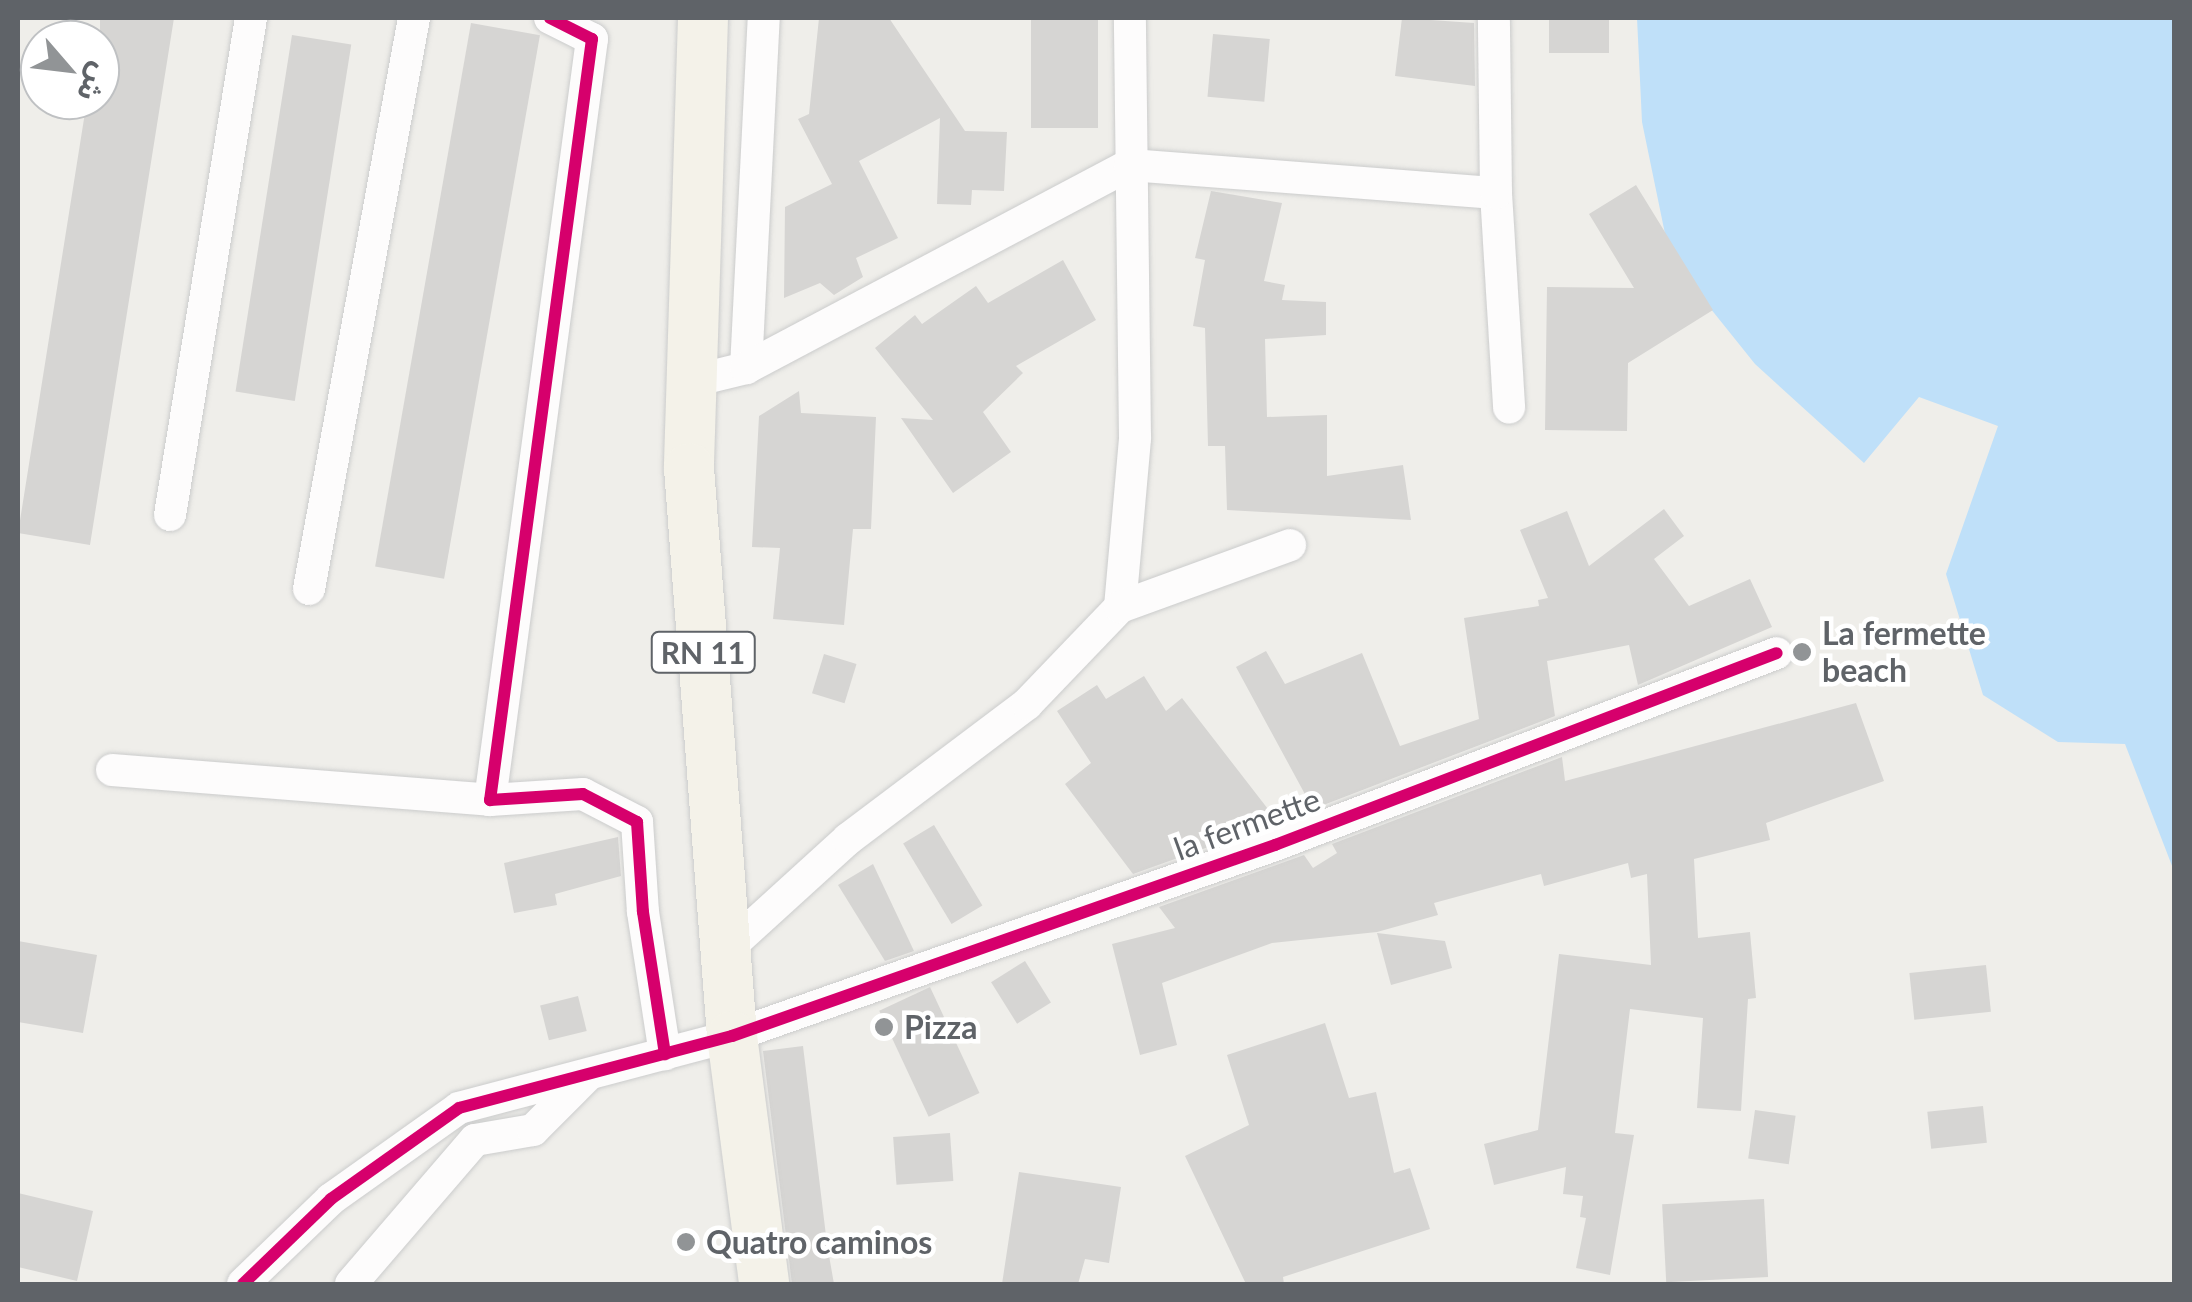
<!DOCTYPE html>
<html>
<head>
<meta charset="utf-8">
<style>
	body { margin:0 }
	#map { position:relative; width:2192px; height:1302px; overflow:hidden; background:#efeeea; font-family:Lato,"Noto Sans Arabic",sans-serif }
	div>[style] { position:absolute }
	.water>* { inset:0; background:#bfe0f9 }
	.building>* { inset:0; background:#d6d5d3; transform-origin:0 0 }
	.roads { filter:drop-shadow(0 0 2px #cbcccc) drop-shadow(0 0 2px #cbcccc) }
	.street>* { height:32px; margin:-16px; padding:0 16px; transform-origin:16px; border-radius:16px; background:#fdfcfc }
	.primary>* { height:50px; margin:-25px; padding:0 25px; transform-origin:25px; border-radius:25px; background:#f4f2e9 }
	.cycleway>* { height:12px; margin:-6px; padding:0 6px; transform-origin:6px; border-radius:6px; background:#d6006c }
	.dots>* { width:28px; height:28px; translate:-50% -50%; box-sizing:border-box; border:5px solid #fff; border-radius:50% }
	span { translate:-50% -50%; white-space:nowrap; text-align:center; line-height:1.15; -webkit-text-stroke:9px #fff; paint-order:stroke }
	.shield-label span { padding:2px 8px; background:#fff; border:2px solid; border-radius:8px; -webkit-text-stroke-width:0 }
	.shield-label { font-size:30px; color:#5f6368; font-weight:700 }
	.poi-label { font-size:32px; color:#5f6368; font-weight:700 }
	.left { translate:0 -50%; text-align:left }
	.street-label { font-size:32px; color:#5f6368 }
	.frame { position:absolute; inset:0; border:20px solid #5f6368; pointer-events:none }
	.north { position:absolute; left:20px; top:20px; width:100px; height:100px; box-sizing:border-box; background:#fff; border:2px solid #bfc1c3; border-radius:50%; rotate:118deg; font-size:28px; font-weight:700; line-height:40px; text-align:center; color:#5f6368 }
	.north::after { content:''; display:block; margin:auto; width:35px; height:45px; background:#919496; clip-path:polygon(50% 0,100% 100%,50% 72%,0 100%) }
</style>
</head>
<body>
<div id="map">
	<div class="water">
		<i style="clip-path:polygon(1637px 18px,2174px 18px,2174px 871px,2125px 744px,2058px 742px,1983px 695px,1946px 574px,1998px 426px,1919px 397px,1864px 463px,1755px 364px,1670px 258px,1642px 122px)"></i>
	</div>
	<div class="building">
		<i style="clip-path:polygon(100px 18px,174px 18px,90px 545px,18px 533px,87px 100px,100px 100px)"></i>
		<i style="clip-path:polygon(819px 18px,889px 18px,965px 131px,1007px 132px,1004px 191px,972px 190px,971px 205px,937px 204px,940px 118px,859px 161px,898px 238px,856px 258px,863px 277px,834px 295px,820px 283px,784px 298px,785px 207px,832px 184px,798px 119px,809px 114px)"></i>
		<i style="left:1031px;top:18px;width:67px;height:110px"></i>
		<i style="clip-path:polygon(1402px 18px,1474px 23px,1475px 86px,1395px 76px)"></i>
		<i style="left:1549px;top:18px;width:60px;height:35px"></i>
		<i style="left:471px;top:23px;width:70px;height:552px;rotate:10deg"></i>
		<i style="left:1213px;top:34px;width:57px;height:63px;rotate:5deg"></i>
		<i style="left:292px;top:35px;width:60px;height:361px;rotate:9deg"></i>
		<i style="clip-path:polygon(1636px 185px,1713px 310px,1628px 363px,1627px 431px,1545px 430px,1547px 287px,1634px 288px,1589px 214px)"></i>
		<i style="clip-path:polygon(1211px 191px,1282px 203px,1264px 281px,1285px 285px,1282px 300px,1326px 302px,1326px 335px,1265px 339px,1267px 417px,1327px 415px,1327px 476px,1403px 465px,1411px 520px,1227px 510px,1225px 446px,1208px 446px,1205px 328px,1193px 326px,1205px 260px,1195px 258px)"></i>
		<i style="clip-path:polygon(1063px 260px,1096px 320px,1016px 366px,1023px 373px,983px 412px,1011px 452px,953px 493px,901px 418px,933px 420px,875px 348px,915px 315px,922px 324px,976px 286px,988px 303px)"></i>
		<i style="clip-path:polygon(799px 391px,801px 413px,876px 417px,871px 529px,853px 529px,844px 625px,773px 619px,780px 548px,752px 547px,759px 416px)"></i>
		<i style="clip-path:polygon(1664px 509px,1684px 536px,1654px 559px,1689px 606px,1750px 579px,1772px 627px,1638px 685px,1629px 645px,1547px 661px,1555px 716px,1313px 809px,1236px 667px,1266px 651px,1285px 684px,1362px 653px,1400px 746px,1479px 719px,1464px 618px,1539px 606px,1538px 600px,1548px 598px,1520px 530px,1567px 511px,1589px 566px)"></i>
		<i style="left:824px;top:654px;width:34px;height:41px;rotate:17deg"></i>
		<i style="clip-path:polygon(1144px 676px,1166px 711px,1182px 698px,1278px 822px,1133px 874px,1065px 784px,1091px 763px,1057px 711px,1097px 685px,1106px 699px)"></i>
		<i style="clip-path:polygon(1856px 703px,1884px 781px,1766px 823px,1770px 840px,1694px 859px,1698px 938px,1750px 932px,1756px 998px,1748px 999px,1741px 1111px,1697px 1108px,1703px 1018px,1630px 1009px,1615px 1133px,1634px 1135px,1610px 1275px,1576px 1268px,1586px 1218px,1580px 1217px,1583px 1196px,1563px 1194px,1566px 1167px,1494px 1185px,1484px 1144px,1538px 1130px,1559px 954px,1651px 965px,1647px 874px,1631px 878px,1628px 863px,1544px 886px,1541px 874px,1434px 903px,1438px 915px,1377px 932px,1272px 943px,1162px 983px,1177px 1045px,1140px 1055px,1112px 944px,1175px 928px,1159px 907px,1304px 855px,1313px 868px,1337px 853px,1332px 844px,1562px 757px,1565px 781px)"></i>
		<i style="left:934px;top:825px;width:94px;height:36px;rotate:59deg"></i>
		<i style="clip-path:polygon(618px 837px,621px 876px,555px 894px,557px 905px,514px 913px,504px 863px)"></i>
		<i style="clip-path:polygon(873px 864px,914px 951px,885px 961px,838px 885px)"></i>
		<i style="clip-path:polygon(1377px 933px,1445px 941px,1452px 968px,1391px 985px)"></i>
		<i style="clip-path:polygon(18px 941px,97px 955px,83px 1033px,18px 1022px)"></i>
		<i style="left:1025px;top:961px;width:49px;height:40px;rotate:58deg"></i>
		<i style="left:1986px;top:965px;width:47px;height:77px;rotate:84deg"></i>
		<i style="left:930px;top:987px;width:117px;height:56px;rotate:65deg"></i>
		<i style="left:578px;top:996px;width:36px;height:39px;rotate:76deg"></i>
		<i style="clip-path:polygon(1325px 1023px,1349px 1098px,1376px 1092px,1394px 1173px,1410px 1168px,1430px 1229px,1283px 1277px,1284px 1284px,1246px 1284px,1185px 1156px,1249px 1125px,1227px 1055px)"></i>
		<i style="clip-path:polygon(803px 1046px,827px 1244px,834px 1284px,792px 1284px,763px 1051px)"></i>
		<i style="left:1983px;top:1106px;width:37px;height:56px;rotate:84deg"></i>
		<i style="left:1755px;top:1110px;width:41px;height:49px;rotate:8deg"></i>
		<i style="left:950px;top:1133px;width:48px;height:57px;rotate:86deg"></i>
		<i style="clip-path:polygon(1019px 1172px,1121px 1187px,1109px 1263px,1085px 1259px,1078px 1284px,1002px 1284px)"></i>
		<i style="clip-path:polygon(18px 1193px,93px 1211px,77px 1281px,18px 1267px)"></i>
		<i style="left:1764px;top:1199px;width:78px;height:102px;rotate:87deg"></i>
	</div>
	<div class="roads">
		<div class="street">
			<i style="left:550px;top:18px;width:47px;rotate:26.6deg"></i>
			<i style="left:592px;top:39px;width:768px;rotate:97.63deg"></i>
			<i style="left:490px;top:800px;width:93px;rotate:-3.7deg"></i>
			<i style="left:583px;top:794px;width:61px;rotate:27.4deg"></i>
			<i style="left:637px;top:822px;width:90px;rotate:86.2deg"></i>
			<i style="left:643px;top:912px;width:144px;rotate:81.2deg"></i>
			<i style="left:1496px;top:193px;width:215px;rotate:86.5deg"></i>
			<i style="left:746px;top:368px;width:350px;rotate:-87.1deg"></i>
			<i style="left:689px;top:382px;width:59px;rotate:-13.8deg"></i>
			<i style="left:746px;top:368px;width:434px;rotate:-27.9deg"></i>
			<i style="left:1130px;top:165px;width:367px;rotate:4.4deg"></i>
			<i style="left:1496px;top:193px;width:175px;rotate:-90.7deg"></i>
			<i style="left:170px;top:515px;width:504px;rotate:-80.74deg"></i>
			<i style="left:309px;top:589px;width:581px;rotate:-79.58deg"></i>
			<i style="left:1120px;top:607px;width:170px;rotate:-84.9deg"></i>
			<i style="left:1135px;top:438px;width:420px;rotate:-90.7deg"></i>
			<i style="left:112px;top:770px;width:379px;rotate:4.5deg"></i>
			<i style="left:725px;top:951px;width:166px;rotate:-42.3deg"></i>
			<i style="left:848px;top:839px;width:224px;rotate:-37deg"></i>
			<i style="left:1027px;top:704px;width:134px;rotate:-46.2deg"></i>
			<i style="left:1120px;top:607px;width:181px;rotate:-20deg"></i>
			<i style="left:243px;top:1284px;width:122px;rotate:-44deg"></i>
			<i style="left:331px;top:1199px;width:157px;rotate:-35.4deg"></i>
			<i style="left:459px;top:1108px;width:282px;rotate:-14.8deg"></i>
			<i style="left:732px;top:1036px;width:576px;rotate:-19.38deg"></i>
			<i style="left:1275px;top:845px;width:537px;rotate:-20.93deg"></i>
			<i style="left:351px;top:1284px;width:190px;rotate:-49.3deg"></i>
			<i style="left:475px;top:1140px;width:59px;rotate:-9.8deg"></i>
			<i style="left:533px;top:1130px;width:76px;rotate:-45deg"></i>
		</div>
		<div class="primary">
			<i style="left:703px;top:18px;width:450px;rotate:91.8deg"></i>
			<i style="left:689px;top:468px;width:570px;rotate:85.67deg"></i>
			<i style="left:732px;top:1036px;width:250px;rotate:82.6deg"></i>
		</div>
	</div>
	<div class="cycleway">
		<i style="left:550px;top:18px;width:47px;rotate:26.6deg"></i>
		<i style="left:592px;top:39px;width:768px;rotate:97.63deg"></i>
		<i style="left:490px;top:800px;width:93px;rotate:-3.7deg"></i>
		<i style="left:583px;top:794px;width:61px;rotate:27.4deg"></i>
		<i style="left:637px;top:822px;width:90px;rotate:86.2deg"></i>
		<i style="left:643px;top:912px;width:144px;rotate:81.2deg"></i>
		<i style="left:243px;top:1284px;width:122px;rotate:-44deg"></i>
		<i style="left:331px;top:1199px;width:157px;rotate:-35.4deg"></i>
		<i style="left:459px;top:1108px;width:282px;rotate:-14.8deg"></i>
		<i style="left:732px;top:1036px;width:576px;rotate:-19.38deg"></i>
		<i style="left:1275px;top:845px;width:537px;rotate:-20.93deg"></i>
	</div>
	<div class="dots">
		<i style="left:1802px;top:652px;background:#919496"></i>
		<i style="left:884px;top:1027px;background:#919496"></i>
		<i style="left:686px;top:1242px;background:#919496"></i>
	</div>
	<div class="shield-label">
		<span style="left:703px;top:652px">RN 11</span>
	</div>
	<div class="poi-label">
		<span class="left" style="left:1822px;top:652px">La fermette<br>beach</span>
		<span class="left" style="left:904px;top:1027px">Pizza</span>
		<span class="left" style="left:706px;top:1242px">Quatro caminos</span>
	</div>
	<div class="street-label">
		<span style="left:1247px;top:824px;rotate:-20deg">la fermette</span>
	</div>
	<div class="frame"></div>
	<div class="north">ش</div>
</div>
</body>
</html>
